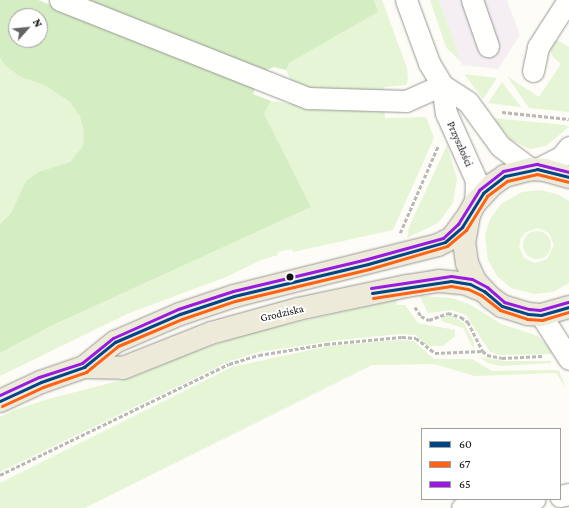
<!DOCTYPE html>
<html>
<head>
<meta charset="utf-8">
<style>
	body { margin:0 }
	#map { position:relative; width:569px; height:508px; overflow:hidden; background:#fdfcf7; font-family:"Crimson Pro",serif }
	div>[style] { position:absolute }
	.industrial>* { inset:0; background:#f5eff3 }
	.green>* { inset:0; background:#e5f5d5 }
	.round { border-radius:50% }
	.forest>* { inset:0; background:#d5edc2 }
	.path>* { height:2.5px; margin-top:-1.25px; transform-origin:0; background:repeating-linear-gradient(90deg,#b9b9b8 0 4px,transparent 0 6px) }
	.roads { filter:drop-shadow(0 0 1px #979795) drop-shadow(0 0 1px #979795) }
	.minor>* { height:21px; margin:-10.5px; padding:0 10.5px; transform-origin:10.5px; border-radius:10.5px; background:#fffffe }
	.major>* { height:22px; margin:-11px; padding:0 11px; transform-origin:11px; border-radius:11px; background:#eeeada }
	.bus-1>* { height:3px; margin:-1.5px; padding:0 1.5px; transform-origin:1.5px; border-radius:1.5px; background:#004687 }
	.bus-2>* { height:3px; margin:-1.5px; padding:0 1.5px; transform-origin:1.5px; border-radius:1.5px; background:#ff6213 }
	.bus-3>* { height:3px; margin:-1.5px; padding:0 1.5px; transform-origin:1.5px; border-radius:1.5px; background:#991bdf }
	.dots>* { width:11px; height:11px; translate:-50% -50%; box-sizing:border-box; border:2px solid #fff; border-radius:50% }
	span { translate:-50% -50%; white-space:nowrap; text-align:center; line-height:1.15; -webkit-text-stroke:4px #fff; paint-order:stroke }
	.street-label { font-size:11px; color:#111 }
	.legend { position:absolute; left:421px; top:428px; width:140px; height:72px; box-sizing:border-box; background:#fff; border:1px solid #a0a0a0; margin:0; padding:5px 7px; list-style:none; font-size:12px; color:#111 }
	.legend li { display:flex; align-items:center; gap:8px; height:20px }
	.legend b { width:20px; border:1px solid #a0a0a0 }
	.north { position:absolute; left:8px; top:8px; width:40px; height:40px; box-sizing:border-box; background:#fff; border:1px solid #a0a0a0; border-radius:50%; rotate:63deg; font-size:11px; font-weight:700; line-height:16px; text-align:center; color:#111 }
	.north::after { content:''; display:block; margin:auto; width:14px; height:18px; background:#646362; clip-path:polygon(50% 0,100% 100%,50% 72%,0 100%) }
</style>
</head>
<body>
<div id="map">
	<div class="industrial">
		<i style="clip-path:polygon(439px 0,507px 0,520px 35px,498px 69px,462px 65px)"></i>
	</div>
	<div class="green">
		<i style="clip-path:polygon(374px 0,382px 0,407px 68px,408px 80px,406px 85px,384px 87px,384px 95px,344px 93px,293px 85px,286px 70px,289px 63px,378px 12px)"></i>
		<i style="clip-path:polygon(430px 0,439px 0,461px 62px,446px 47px)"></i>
		<i style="clip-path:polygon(557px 40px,569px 47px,569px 112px,529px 108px,507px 76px,539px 97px,561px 64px,553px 57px,550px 50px,551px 43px)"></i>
		<i style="clip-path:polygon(0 57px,3px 63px,29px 80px,46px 86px,70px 102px,80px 117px,84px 132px,83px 146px,70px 162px,49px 169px,26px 181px,11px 213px,0 224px)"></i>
		<i style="clip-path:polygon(464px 74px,497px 78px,483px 99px)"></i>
		<i style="clip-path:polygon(502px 82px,521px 107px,488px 103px)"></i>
		<i style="clip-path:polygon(271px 101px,314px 107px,384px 108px,385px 118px,426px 117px,434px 138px,393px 230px,293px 252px,292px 249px,277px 252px,278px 255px,261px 260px,226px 277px,127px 314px,0 376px,0 353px,51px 326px,311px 207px,264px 114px)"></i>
		<i style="clip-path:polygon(493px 118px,565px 125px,569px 127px,546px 146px,530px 149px,511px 140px)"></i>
		<i style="clip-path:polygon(447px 145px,457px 179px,453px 203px,438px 223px,407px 238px,409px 227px)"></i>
		<i style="clip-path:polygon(evenodd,540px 190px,557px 194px,569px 201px,569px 283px,553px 292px,534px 294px,511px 288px,497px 276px,488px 260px,485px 236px,490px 219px,501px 204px,522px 192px,540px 190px,538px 228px,549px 233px,554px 245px,547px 259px,535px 263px,524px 258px,519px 246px,521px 238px,526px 232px,538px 228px)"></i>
		<i class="round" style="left:523px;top:231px;width:28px;height:28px"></i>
		<i style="clip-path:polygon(420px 296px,452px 298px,471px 305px,501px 324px,538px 336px,556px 354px,500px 355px,490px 352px,466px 315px,451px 310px,428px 313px)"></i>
		<i style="clip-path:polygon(396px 300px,397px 305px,405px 305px,418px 323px,455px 330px,455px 336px,443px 346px,427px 346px,416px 335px,400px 334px,339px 340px,259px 352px,230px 361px,0 472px,0 417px,12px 411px,48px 399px,130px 378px,193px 352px,254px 332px)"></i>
		<i style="clip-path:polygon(442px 316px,452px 316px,464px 323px,474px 342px,474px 350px,463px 328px,441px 321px)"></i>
		<i style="clip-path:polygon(398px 340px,414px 341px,434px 359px,472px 359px,492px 371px,554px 370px,559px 371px,566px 388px,556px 373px,475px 376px,434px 364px,372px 365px,85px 508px,0 508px,0 483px,232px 367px,329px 346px)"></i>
		<i style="clip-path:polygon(479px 357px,504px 361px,551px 361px,551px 363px,501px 366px,488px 363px)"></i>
	</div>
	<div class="forest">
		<i style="clip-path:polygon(evenodd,0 0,38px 0,256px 86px,253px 94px,271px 101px,264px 114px,311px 207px,51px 326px,0 353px,0 224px,11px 213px,26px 181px,39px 172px,70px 162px,83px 146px,84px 132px,80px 117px,70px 102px,46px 86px,19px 76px,3px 63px,0 57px,0 0,16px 16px,40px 16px,40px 40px,16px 40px,16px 16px)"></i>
		<i style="clip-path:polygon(84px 0,374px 0,378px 12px,289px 63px,286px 70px,274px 67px,262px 72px)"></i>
	</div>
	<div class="path">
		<i style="left:502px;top:112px;width:67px;rotate:6deg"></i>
		<i style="left:400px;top:233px;width:95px;rotate:-66.4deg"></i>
		<i style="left:415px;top:307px;width:11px;rotate:56deg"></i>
		<i style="left:421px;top:316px;width:9px;rotate:27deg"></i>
		<i style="left:429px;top:320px;width:20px;rotate:-20deg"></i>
		<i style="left:448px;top:313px;width:14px;rotate:17deg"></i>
		<i style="left:461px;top:317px;width:9px;rotate:36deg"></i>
		<i style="left:468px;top:322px;width:33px;rotate:63deg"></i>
		<i style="left:483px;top:351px;width:6px;rotate:45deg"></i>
		<i style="left:487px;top:355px;width:15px;rotate:11deg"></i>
		<i style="left:502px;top:358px;width:40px;rotate:-2.9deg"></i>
		<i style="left:0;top:475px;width:254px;rotate:-25.9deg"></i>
		<i style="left:229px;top:364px;width:31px;rotate:-17deg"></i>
		<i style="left:259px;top:355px;width:68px;rotate:-9.3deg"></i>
		<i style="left:326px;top:344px;width:76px;rotate:-5.3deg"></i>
		<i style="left:402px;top:337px;width:14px;rotate:4deg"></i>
		<i style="left:416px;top:338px;width:24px;rotate:38deg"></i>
		<i style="left:435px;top:353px;width:48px;rotate:-2.4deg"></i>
	</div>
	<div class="roads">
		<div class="minor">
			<i style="left:60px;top:0;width:267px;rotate:21.6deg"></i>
			<i style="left:308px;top:98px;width:98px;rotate:1.8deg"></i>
			<i style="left:406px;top:101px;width:39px;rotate:-24deg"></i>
			<i style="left:406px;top:0;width:67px;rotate:69.9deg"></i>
			<i style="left:429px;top:63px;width:26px;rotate:59deg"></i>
			<i style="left:442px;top:85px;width:28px;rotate:82deg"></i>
			<i style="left:446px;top:113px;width:73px;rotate:65.9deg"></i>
			<i style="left:476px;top:180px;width:23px;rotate:92deg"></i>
			<i style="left:472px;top:0;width:49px;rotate:70.8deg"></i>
			<i style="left:533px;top:71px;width:25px;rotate:-78deg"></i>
			<i style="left:538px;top:47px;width:56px;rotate:-57.4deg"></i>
			<i style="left:442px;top:85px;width:31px;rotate:33deg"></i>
			<i style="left:468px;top:102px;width:54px;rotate:54deg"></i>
			<i style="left:500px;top:146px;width:39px;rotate:37deg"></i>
			<i style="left:537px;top:169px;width:27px;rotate:-27deg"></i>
			<i style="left:561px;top:157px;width:13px;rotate:-51deg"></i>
			<i style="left:541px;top:315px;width:52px;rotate:57.5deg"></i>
			<i style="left:560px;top:496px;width:9px;rotate:-13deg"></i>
			<i style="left:462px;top:508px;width:73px;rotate:-7.1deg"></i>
		</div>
		<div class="major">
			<i style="left:569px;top:177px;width:25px;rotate:-164deg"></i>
			<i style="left:545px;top:170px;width:14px;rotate:-176deg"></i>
			<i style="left:531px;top:169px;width:27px;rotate:165deg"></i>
			<i style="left:505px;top:176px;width:14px;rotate:146deg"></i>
			<i style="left:493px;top:184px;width:26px;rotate:133deg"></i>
			<i style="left:475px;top:203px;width:13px;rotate:117deg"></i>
			<i style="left:469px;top:215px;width:27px;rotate:100deg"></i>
			<i style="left:464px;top:242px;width:21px;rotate:82deg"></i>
			<i style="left:467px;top:263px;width:20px;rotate:66deg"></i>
			<i style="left:475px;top:281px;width:23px;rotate:47deg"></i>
			<i style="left:491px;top:298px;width:14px;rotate:36deg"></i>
			<i style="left:502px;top:306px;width:27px;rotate:17deg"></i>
			<i style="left:528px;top:314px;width:13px;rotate:4deg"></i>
			<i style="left:541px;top:315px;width:29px;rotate:-16deg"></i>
			<i style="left:84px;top:367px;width:40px;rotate:-39deg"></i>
			<i style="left:115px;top:342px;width:71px;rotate:-23.3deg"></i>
			<i style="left:180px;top:314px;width:57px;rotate:-18.4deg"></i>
			<i style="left:234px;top:296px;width:210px;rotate:-14deg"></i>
			<i style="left:438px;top:245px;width:16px;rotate:-27deg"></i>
			<i style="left:452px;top:238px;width:29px;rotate:-54deg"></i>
			<i style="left:0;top:401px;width:45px;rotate:-24.9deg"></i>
			<i style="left:41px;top:382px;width:46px;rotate:-19.2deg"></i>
			<i style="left:84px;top:367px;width:39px;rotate:1deg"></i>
			<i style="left:123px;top:368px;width:95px;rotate:-21.7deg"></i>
			<i style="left:211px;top:333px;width:90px;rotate:-15.4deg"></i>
			<i style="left:298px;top:309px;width:111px;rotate:-11.9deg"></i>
			<i style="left:407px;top:286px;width:32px;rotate:-9deg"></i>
			<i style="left:439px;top:281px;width:25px;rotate:5deg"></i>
			<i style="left:464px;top:283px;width:22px;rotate:22deg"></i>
		</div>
	</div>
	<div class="bus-1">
		<i style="left:372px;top:293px;width:80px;rotate:-8.6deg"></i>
		<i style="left:451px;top:281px;width:19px;rotate:9deg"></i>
		<i style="left:470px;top:284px;width:16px;rotate:27deg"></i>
		<i style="left:484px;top:291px;width:23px;rotate:40deg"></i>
		<i style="left:502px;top:306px;width:27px;rotate:17deg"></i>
		<i style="left:528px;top:314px;width:13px;rotate:4deg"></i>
		<i style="left:541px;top:315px;width:29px;rotate:-16deg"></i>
		<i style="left:0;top:401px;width:45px;rotate:-24.9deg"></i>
		<i style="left:41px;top:382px;width:46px;rotate:-19.2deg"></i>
		<i style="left:84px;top:367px;width:40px;rotate:-39deg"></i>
		<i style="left:115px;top:342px;width:71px;rotate:-23.3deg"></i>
		<i style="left:180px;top:314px;width:57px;rotate:-18.4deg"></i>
		<i style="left:234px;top:296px;width:138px;rotate:-13.4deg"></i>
		<i style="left:368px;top:264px;width:80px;rotate:-15.9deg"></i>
		<i style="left:445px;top:242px;width:23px;rotate:-41deg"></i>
		<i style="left:462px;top:227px;width:40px;rotate:-58deg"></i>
		<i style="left:483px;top:193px;width:28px;rotate:-38deg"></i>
		<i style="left:505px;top:176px;width:33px;rotate:-12deg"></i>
		<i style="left:537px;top:169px;width:33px;rotate:14deg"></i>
	</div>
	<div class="bus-2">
		<i style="left:373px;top:298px;width:79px;rotate:-8.7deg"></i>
		<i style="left:451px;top:286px;width:17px;rotate:10deg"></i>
		<i style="left:468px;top:289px;width:14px;rotate:25deg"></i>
		<i style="left:481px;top:295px;width:24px;rotate:38deg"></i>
		<i style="left:500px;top:310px;width:28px;rotate:18deg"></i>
		<i style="left:527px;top:319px;width:15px;rotate:4deg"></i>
		<i style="left:542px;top:320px;width:28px;rotate:-17deg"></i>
		<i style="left:2px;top:406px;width:45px;rotate:-24.9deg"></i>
		<i style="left:43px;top:387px;width:46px;rotate:-19.2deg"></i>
		<i style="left:86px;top:372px;width:41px;rotate:-39.1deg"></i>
		<i style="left:118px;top:346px;width:69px;rotate:-22.9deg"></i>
		<i style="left:182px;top:319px;width:56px;rotate:-18.8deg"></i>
		<i style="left:235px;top:301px;width:138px;rotate:-13.4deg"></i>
		<i style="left:369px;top:269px;width:81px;rotate:-16.4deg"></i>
		<i style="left:447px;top:246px;width:25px;rotate:-40deg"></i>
		<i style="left:466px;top:230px;width:40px;rotate:-58deg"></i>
		<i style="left:487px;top:196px;width:25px;rotate:-37deg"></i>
		<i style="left:507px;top:181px;width:31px;rotate:-13deg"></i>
		<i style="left:537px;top:174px;width:32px;rotate:14deg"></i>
	</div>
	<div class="bus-3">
		<i style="left:371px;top:288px;width:81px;rotate:-8.5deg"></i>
		<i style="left:451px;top:276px;width:21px;rotate:8deg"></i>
		<i style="left:472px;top:279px;width:17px;rotate:28deg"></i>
		<i style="left:487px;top:287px;width:23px;rotate:41deg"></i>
		<i style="left:504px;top:302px;width:26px;rotate:16deg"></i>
		<i style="left:529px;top:309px;width:11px;rotate:5deg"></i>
		<i style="left:540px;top:310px;width:29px;rotate:-16deg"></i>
		<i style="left:0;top:395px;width:43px;rotate:-24.8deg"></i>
		<i style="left:39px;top:377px;width:45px;rotate:-18deg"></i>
		<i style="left:82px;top:363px;width:40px;rotate:-39deg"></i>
		<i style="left:113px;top:338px;width:71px;rotate:-24deg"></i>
		<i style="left:178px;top:309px;width:58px;rotate:-18.1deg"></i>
		<i style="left:233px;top:291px;width:138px;rotate:-13.4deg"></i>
		<i style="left:367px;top:259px;width:79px;rotate:-15.4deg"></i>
		<i style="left:443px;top:238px;width:21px;rotate:-43deg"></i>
		<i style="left:458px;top:224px;width:40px;rotate:-58deg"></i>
		<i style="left:479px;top:190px;width:31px;rotate:-38deg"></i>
		<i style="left:503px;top:171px;width:35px;rotate:-12deg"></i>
		<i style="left:537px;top:164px;width:33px;rotate:14deg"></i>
	</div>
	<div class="dots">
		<i style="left:290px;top:277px;background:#111"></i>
	</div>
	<div class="street-label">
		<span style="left:460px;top:144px;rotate:66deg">Przyszłości</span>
		<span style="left:282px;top:313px;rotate:-13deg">Grodziska</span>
	</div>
	<ul class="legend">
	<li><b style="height:5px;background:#004687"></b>60</li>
	<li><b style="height:5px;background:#ff6213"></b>67</li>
	<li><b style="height:5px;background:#991bdf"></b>65</li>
	</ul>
	<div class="north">N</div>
</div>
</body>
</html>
